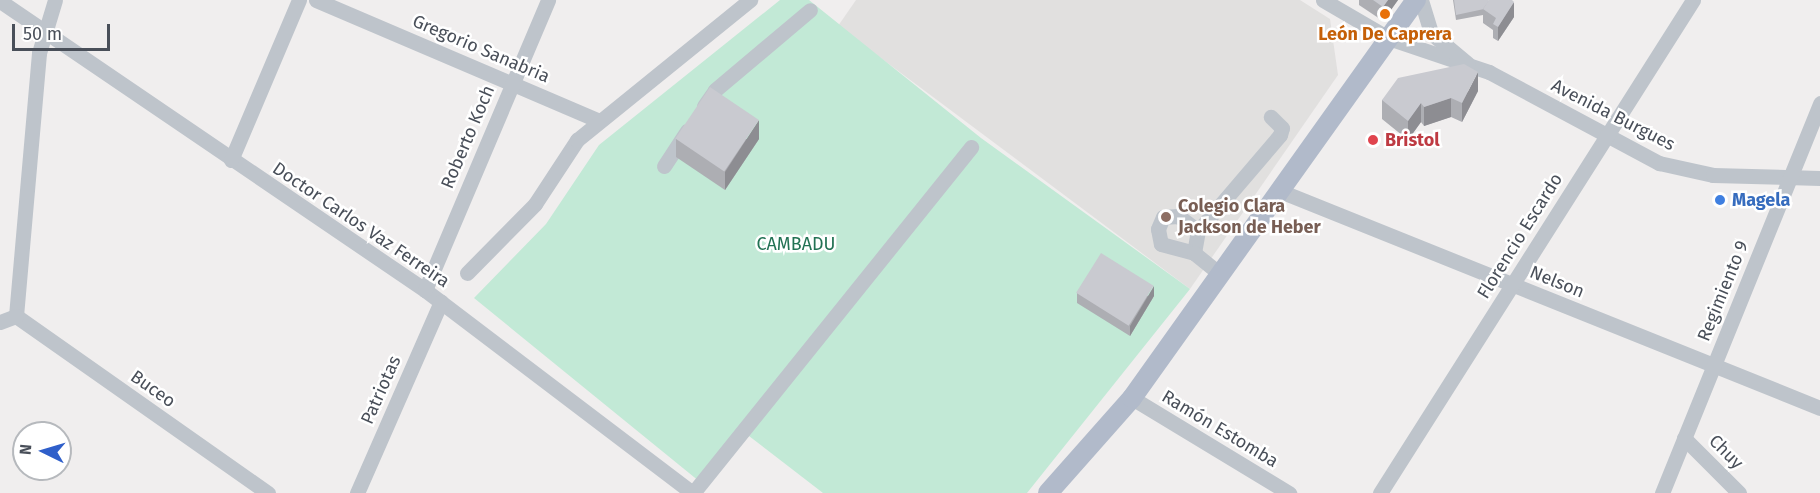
<!DOCTYPE html>
<html>
<head>
<meta charset="utf-8">
<style>
	body { margin:0 }
	#map { position:relative; width:1820px; height:493px; overflow:hidden; background:#f0eeee; font-family:"Fira Sans",sans-serif }
	div>[style] { position:absolute }
	.education>* { inset:0; background:#e1e0df }
	.green>* { inset:0; background:#c2e9d6 }
	.minor>* { height:15px; margin:-7.5px; padding:0 7.5px; transform-origin:7.5px; border-radius:7.5px; background:#bec4cb }
	.major>* { height:20px; margin:-10px; padding:0 10px; transform-origin:10px; border-radius:10px; background:#b1baca }
	.wall>* { inset:0; background:#adaeb3 }
	.shaded-wall>* { inset:0; background:#8d8d92 }
	.building>* { inset:0; background:#c9cad0; transform-origin:0 0 }
	.dots>* { width:16px; height:16px; translate:-50% -50%; box-sizing:border-box; border:3px solid #fff; border-radius:50% }
	span { translate:-50% -50%; white-space:nowrap; text-align:center; line-height:1.15; -webkit-text-stroke:5px #fff; paint-order:stroke }
	.food-label { font-size:18px; color:#c56008; font-weight:700 }
	.street-label { font-size:18px; color:#494f59 }
	.health-label { font-size:18px; color:#be3a42; font-weight:700 }
	.left { translate:0 -50%; text-align:left }
	.shop-label { font-size:18px; color:#366cbe; font-weight:700 }
	.education-label { font-size:18px; color:#785e54; font-weight:700 }
	.park-label { font-size:18px; color:#227254 }
	.north { position:absolute; left:12px; top:421px; width:60px; height:60px; box-sizing:border-box; background:#fff; border:2px solid #b6b9bd; border-radius:50%; rotate:275deg; font-size:16px; font-weight:700; line-height:24px; text-align:center; color:#494f59 }
	.north::after { content:''; display:block; margin:auto; width:21px; height:27px; background:#2f5fca; clip-path:polygon(50% 0,100% 100%,50% 72%,0 100%) }
	.scale { position:absolute; left:12px; top:24px; width:98px; height:27px; box-sizing:border-box; border:3px solid #494f59; border-top:0; padding-left:8px; font-size:18px; line-height:21px; white-space:nowrap; color:#494f59; -webkit-text-stroke:4px #fff; paint-order:stroke }
</style>
</head>
<body>
<div id="map">
	<div class="education">
		<i style="clip-path:polygon(856px 0,1300px 0,1330px 19px,1338px 75px,1190px 289px,838px 26px)"></i>
	</div>
	<div class="green">
		<i style="clip-path:polygon(780px 0,809px 0,981px 138px,1190px 289px,1027px 493px,823px 493px,749px 436px,705px 486px,474px 298px,546px 224px,599px 145px)"></i>
	</div>
	<div class="minor">
		<i style="left:316px;top:0;width:306px;rotate:23.1deg"></i>
		<i style="left:1323px;top:0;width:75px;rotate:30.3deg"></i>
		<i style="left:1388px;top:38px;width:107px;rotate:18.6deg"></i>
		<i style="left:1489px;top:72px;width:193px;rotate:28.2deg"></i>
		<i style="left:1659px;top:163px;width:55px;rotate:12.5deg"></i>
		<i style="left:1713px;top:175px;width:107px;rotate:1.6deg"></i>
		<i style="left:1421px;top:0;width:34px;rotate:73deg"></i>
		<i style="left:1431px;top:33px;width:48px;rotate:40deg"></i>
		<i style="left:0;top:1px;width:514px;rotate:34.22deg"></i>
		<i style="left:425px;top:290px;width:335px;rotate:37.2deg"></i>
		<i style="left:704px;top:106px;width:19px;rotate:-55deg"></i>
		<i style="left:715px;top:90px;width:124px;rotate:-40.1deg"></i>
		<i style="left:231px;top:160px;width:174px;rotate:-67deg"></i>
		<i style="left:664px;top:166px;width:42px;rotate:-56.7deg"></i>
		<i style="left:1280px;top:191px;width:582px;rotate:21.89deg"></i>
		<i style="left:1198px;top:231px;width:126px;rotate:-49.5deg"></i>
		<i style="left:1280px;top:135px;width:7px;rotate:-74deg"></i>
		<i style="left:1282px;top:128px;width:16px;rotate:-135deg"></i>
		<i style="left:1194px;top:253px;width:22px;rotate:-80deg"></i>
		<i style="left:1198px;top:231px;width:25px;rotate:-143deg"></i>
		<i style="left:1178px;top:216px;width:15px;rotate:176deg"></i>
		<i style="left:1163px;top:217px;width:13px;rotate:113deg"></i>
		<i style="left:1158px;top:229px;width:15px;rotate:79deg"></i>
		<i style="left:1161px;top:244px;width:34px;rotate:15deg"></i>
		<i style="left:1194px;top:253px;width:33px;rotate:39deg"></i>
		<i style="left:467px;top:273px;width:97px;rotate:-45.4deg"></i>
		<i style="left:535px;top:204px;width:77px;rotate:-56.7deg"></i>
		<i style="left:577px;top:140px;width:223px;rotate:-39deg"></i>
		<i style="left:425px;top:290px;width:315px;rotate:-67deg"></i>
		<i style="left:16px;top:316px;width:264px;rotate:-85deg"></i>
		<i style="left:39px;top:53px;width:55px;rotate:-73.2deg"></i>
		<i style="left:16px;top:316px;width:308px;rotate:35.1deg"></i>
		<i style="left:0;top:322px;width:17px;rotate:-21deg"></i>
		<i style="left:1132px;top:398px;width:184px;rotate:31.2deg"></i>
		<i style="left:1684px;top:438px;width:78px;rotate:45deg"></i>
		<i style="left:357px;top:493px;width:209px;rotate:-66.3deg"></i>
		<i style="left:693px;top:493px;width:444px;rotate:-51.2deg"></i>
		<i style="left:1380px;top:493px;width:584px;rotate:-57.59deg"></i>
		<i style="left:1662px;top:493px;width:421px;rotate:-67.9deg"></i>
	</div>
	<div class="major">
		<i style="left:1048px;top:493px;width:127px;rotate:-48.5deg"></i>
		<i style="left:1132px;top:398px;width:489px;rotate:-54.5deg"></i>
	</div>
	<div class="wall">
		<i style="clip-path:polygon(1359px 0,1398px 0,1383px 21px,1359px 5px)"></i>
		<i style="clip-path:polygon(1453px 0,1513px 1px,1514px 17px,1498px 41px,1493px 38px,1493px 30px,1483px 23px,1483px 15px,1456px 20px)"></i>
		<i style="clip-path:polygon(1478px 91px,1462px 122px,1451px 117px,1424px 126px,1421px 122px,1408px 140px,1382px 119px,1382px 100px)"></i>
		<i style="clip-path:polygon(676px 139px,759px 139px,725px 190px,676px 157px)"></i>
		<i style="clip-path:polygon(1077px 293px,1154px 296px,1130px 336px,1077px 303px)"></i>
	</div>
	<div class="shaded-wall">
		<i style="clip-path:polygon(1388px 0,1398px 0,1383px 21px,1383px 7px)"></i>
		<i style="clip-path:polygon(1514px 2px,1514px 17px,1498px 41px,1498px 27px)"></i>
		<i style="clip-path:polygon(1478px 72px,1478px 91px,1462px 122px,1462px 103px)"></i>
		<i style="clip-path:polygon(1451px 98px,1451px 117px,1424px 126px,1424px 107px)"></i>
		<i style="clip-path:polygon(1421px 103px,1421px 122px,1408px 140px,1408px 121px)"></i>
		<i style="clip-path:polygon(759px 120px,759px 139px,725px 190px,725px 172px)"></i>
		<i style="clip-path:polygon(1154px 286px,1154px 296px,1130px 336px,1130px 326px)"></i>
	</div>
	<div class="building">
		<i style="clip-path:polygon(1373px 0,1388px 0,1383px 7px)"></i>
		<i style="clip-path:polygon(1454px 0,1488px 0,1489px 1px,1483px 9px,1484px 9px,1456px 15px)"></i>
		<i style="clip-path:polygon(1489px 0,1512px 0,1514px 2px,1498px 27px,1493px 24px,1496px 18px,1483px 9px)"></i>
		<i style="clip-path:polygon(1464px 64px,1478px 72px,1462px 103px,1451px 98px,1424px 107px,1421px 103px,1408px 121px,1382px 100px,1398px 78px)"></i>
		<i style="left:710px;top:87px;width:59px;height:62px;rotate:34deg"></i>
		<i style="left:1101px;top:253px;width:62px;height:47px;rotate:32deg"></i>
	</div>
	<div class="dots">
		<i style="left:1385px;top:14px;background:#e8710a"></i>
		<i style="left:1373px;top:140px;background:#e0444e"></i>
		<i style="left:1720px;top:200px;background:#3f7fe0"></i>
		<i style="left:1166px;top:217px;background:#8d6e63"></i>
	</div>
	<div class="food-label">
		<span style="left:1385px;top:34px">León De Caprera</span>
	</div>
	<div class="street-label">
		<span style="left:481px;top:49px;rotate:23deg">Gregorio Sanabria</span>
		<span style="left:1613px;top:115px;rotate:27deg">Avenida Burgues</span>
		<span style="left:468px;top:137px;rotate:-67deg">Roberto Koch</span>
		<span style="left:361px;top:225px;rotate:34deg">Doctor Carlos Vaz Ferreira</span>
		<span style="left:1520px;top:236px;rotate:-58deg">Florencio Escardo</span>
		<span style="left:1557px;top:282px;rotate:22deg">Nelson</span>
		<span style="left:1723px;top:291px;rotate:-68deg">Regimiento 9</span>
		<span style="left:153px;top:389px;rotate:35deg">Buceo</span>
		<span style="left:381px;top:390px;rotate:-66deg">Patriotas</span>
		<span style="left:1220px;top:429px;rotate:31deg">Ramón Estomba</span>
		<span style="left:1726px;top:452px;rotate:45deg">Chuy</span>
	</div>
	<div class="health-label">
		<span class="left" style="left:1385px;top:140px">Bristol</span>
	</div>
	<div class="shop-label">
		<span class="left" style="left:1732px;top:200px">Magela</span>
	</div>
	<div class="education-label">
		<span class="left" style="left:1178px;top:217px">Colegio Clara<br>Jackson de Heber</span>
	</div>
	<div class="park-label">
		<span style="left:796px;top:244px">CAMBADU</span>
	</div>
	<div class="north">N</div>
	<div class="scale">50 m</div>
</div>
</body>
</html>
